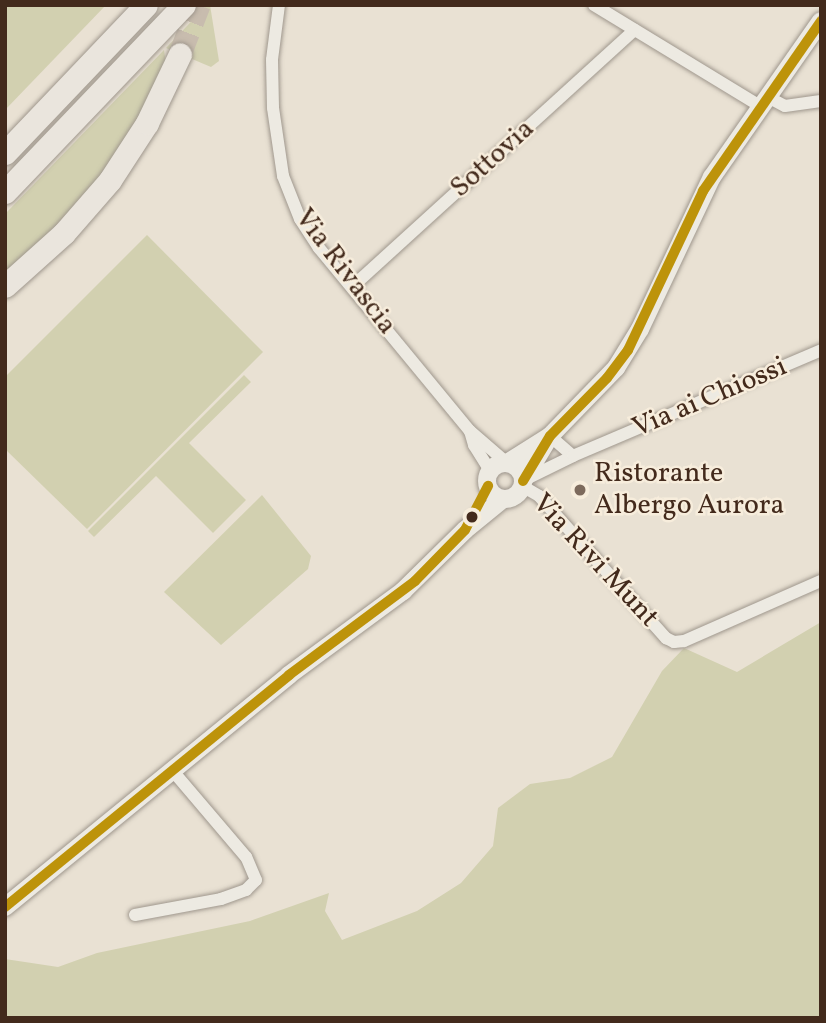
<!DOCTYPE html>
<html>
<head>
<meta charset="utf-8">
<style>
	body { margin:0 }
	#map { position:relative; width:826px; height:1023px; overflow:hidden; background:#e9e1d3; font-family:Vollkorn,serif }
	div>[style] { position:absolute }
	.green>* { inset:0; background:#d2d0b0 }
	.motorway-tunnel>* { height:23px; margin-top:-11.5px; transform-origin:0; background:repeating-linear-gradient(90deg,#c8bcae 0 23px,transparent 0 34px) }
	.roads { filter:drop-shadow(0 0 2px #9f978d) drop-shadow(0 0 2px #9f978d) }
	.minor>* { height:12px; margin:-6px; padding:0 6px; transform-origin:6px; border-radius:6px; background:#edeae2 }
	.secondary>* { height:18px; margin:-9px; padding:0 9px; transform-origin:9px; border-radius:9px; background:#edeae2 }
	.secondary>.ring { margin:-9px; padding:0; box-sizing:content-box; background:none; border:18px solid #edeae2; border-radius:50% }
	.motorway>* { height:23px; margin:-11.5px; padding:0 11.5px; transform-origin:11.5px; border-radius:11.5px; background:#eae5dd }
	.bus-1>* { height:10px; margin:-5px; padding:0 5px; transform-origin:5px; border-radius:5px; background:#bd930a }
	.dots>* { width:19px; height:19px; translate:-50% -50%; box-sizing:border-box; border:4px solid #f7eddc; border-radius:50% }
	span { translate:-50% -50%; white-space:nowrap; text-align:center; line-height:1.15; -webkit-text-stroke:5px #f7eddc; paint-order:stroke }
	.street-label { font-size:28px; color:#432a1c }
	.poi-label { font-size:28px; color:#432a1c }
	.left { translate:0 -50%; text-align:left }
	.frame { position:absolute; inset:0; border:7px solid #432a1c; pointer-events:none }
</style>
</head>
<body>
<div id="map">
	<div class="green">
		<i style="clip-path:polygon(5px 5px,106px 5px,5px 110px)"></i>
		<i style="clip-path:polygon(207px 5px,210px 5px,219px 61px,211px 67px,166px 48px)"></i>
		<i style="clip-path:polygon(164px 50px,167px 71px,115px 163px,5px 279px,5px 214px)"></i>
		<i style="clip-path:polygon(147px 235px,263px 352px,87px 529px,5px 449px,5px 377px)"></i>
		<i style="clip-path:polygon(244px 375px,251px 382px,189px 443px,246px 500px,213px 533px,156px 476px,94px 537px,88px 531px)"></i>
		<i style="clip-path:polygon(262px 495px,311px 556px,308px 569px,221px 645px,164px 592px)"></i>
		<i style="clip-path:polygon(821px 622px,821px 1018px,5px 1018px,5px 959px,58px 967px,97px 953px,250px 921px,329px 893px,325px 911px,342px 940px,417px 911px,461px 883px,493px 846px,498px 808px,530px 784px,570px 778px,612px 757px,662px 671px,684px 648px,737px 672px)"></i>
	</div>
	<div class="motorway-tunnel">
		<i style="left:180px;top:54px;width:53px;rotate:-68.8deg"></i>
	</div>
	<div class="roads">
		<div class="minor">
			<i style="left:279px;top:5px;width:55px;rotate:97.3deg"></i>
			<i style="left:272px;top:60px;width:48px;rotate:88.8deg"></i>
			<i style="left:273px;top:108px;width:69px;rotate:81.6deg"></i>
			<i style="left:283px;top:176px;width:46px;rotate:68.4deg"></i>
			<i style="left:300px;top:219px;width:35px;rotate:57deg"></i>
			<i style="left:319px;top:248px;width:237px;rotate:50.5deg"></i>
			<i style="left:470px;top:431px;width:49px;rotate:40.9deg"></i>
			<i style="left:594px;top:5px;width:194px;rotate:31.3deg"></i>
			<i style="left:766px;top:96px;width:21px;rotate:28deg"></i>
			<i style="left:785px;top:106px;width:36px;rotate:-8deg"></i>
			<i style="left:352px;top:287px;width:382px;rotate:-42.3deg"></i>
			<i style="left:470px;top:431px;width:15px;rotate:74deg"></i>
			<i style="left:474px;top:445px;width:31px;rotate:58deg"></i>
			<i style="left:550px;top:436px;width:30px;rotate:41deg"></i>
			<i style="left:524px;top:480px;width:55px;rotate:-26.1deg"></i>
			<i style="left:573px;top:456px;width:270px;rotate:-23.1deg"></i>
			<i style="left:522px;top:486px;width:20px;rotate:30deg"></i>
			<i style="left:539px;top:496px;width:191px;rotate:48.2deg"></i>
			<i style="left:666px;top:638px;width:9px;rotate:27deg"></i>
			<i style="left:674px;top:642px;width:10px;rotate:-6deg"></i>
			<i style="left:684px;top:641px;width:150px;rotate:-23.7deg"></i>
			<i style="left:135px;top:915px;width:87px;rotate:-10.5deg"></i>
			<i style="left:221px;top:899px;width:27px;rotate:-20deg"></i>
			<i style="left:246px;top:890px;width:14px;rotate:-45deg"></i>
			<i style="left:256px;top:880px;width:25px;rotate:-113deg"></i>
			<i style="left:246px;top:857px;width:114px;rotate:-130.4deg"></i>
		</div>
		<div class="secondary">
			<i class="ring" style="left:487px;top:463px;width:18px;height:18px"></i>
			<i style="left:507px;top:463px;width:51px;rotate:-32.1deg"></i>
			<i style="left:550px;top:436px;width:95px;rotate:-45.9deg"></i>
			<i style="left:616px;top:368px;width:46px;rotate:-58.4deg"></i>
			<i style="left:640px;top:329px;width:168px;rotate:-64.7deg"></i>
			<i style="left:712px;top:177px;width:190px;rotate:-55.1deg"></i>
			<i style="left:523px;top:481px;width:52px;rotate:-59deg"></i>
			<i style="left:5px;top:907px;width:367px;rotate:-39.2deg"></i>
			<i style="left:289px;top:675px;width:142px;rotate:-36.4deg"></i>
			<i style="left:403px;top:591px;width:87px;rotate:-44.5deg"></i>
			<i style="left:465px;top:530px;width:49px;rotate:-39.2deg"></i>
		</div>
		<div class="motorway">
			<i style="left:5px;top:153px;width:204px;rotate:-46.4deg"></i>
			<i style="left:5px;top:192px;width:259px;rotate:-46.3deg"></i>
			<i style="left:5px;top:286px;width:79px;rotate:-41.9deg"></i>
			<i style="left:64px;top:233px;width:70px;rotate:-49deg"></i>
			<i style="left:110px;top:180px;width:68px;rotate:-57deg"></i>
			<i style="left:147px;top:123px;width:76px;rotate:-64.4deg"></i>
		</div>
	</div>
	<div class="bus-1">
		<i style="left:523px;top:481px;width:52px;rotate:-59deg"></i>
		<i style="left:550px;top:436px;width:81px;rotate:-45.5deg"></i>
		<i style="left:607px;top:378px;width:35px;rotate:-53deg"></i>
		<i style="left:628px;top:350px;width:176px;rotate:-64.7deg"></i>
		<i style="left:703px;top:191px;width:207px;rotate:-55.2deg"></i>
		<i style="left:5px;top:907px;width:367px;rotate:-39.2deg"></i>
		<i style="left:289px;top:675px;width:157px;rotate:-36.7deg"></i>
		<i style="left:415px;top:581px;width:71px;rotate:-45.6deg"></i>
		<i style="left:465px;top:530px;width:50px;rotate:-62.4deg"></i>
	</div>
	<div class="dots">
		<i style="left:580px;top:490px;background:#7d6a5c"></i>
		<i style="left:472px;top:517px;background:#432a1c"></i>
	</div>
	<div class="street-label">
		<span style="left:493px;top:159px;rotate:-42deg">Sottovia</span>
		<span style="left:345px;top:272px;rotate:53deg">Via Rivascia</span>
		<span style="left:710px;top:398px;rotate:-23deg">Via ai Chiossi</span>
		<span style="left:595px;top:561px;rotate:47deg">Via Rivi Munt</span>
	</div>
	<div class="poi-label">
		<span class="left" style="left:594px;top:490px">Ristorante<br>Albergo Aurora</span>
	</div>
	<div class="frame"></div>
</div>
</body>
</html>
